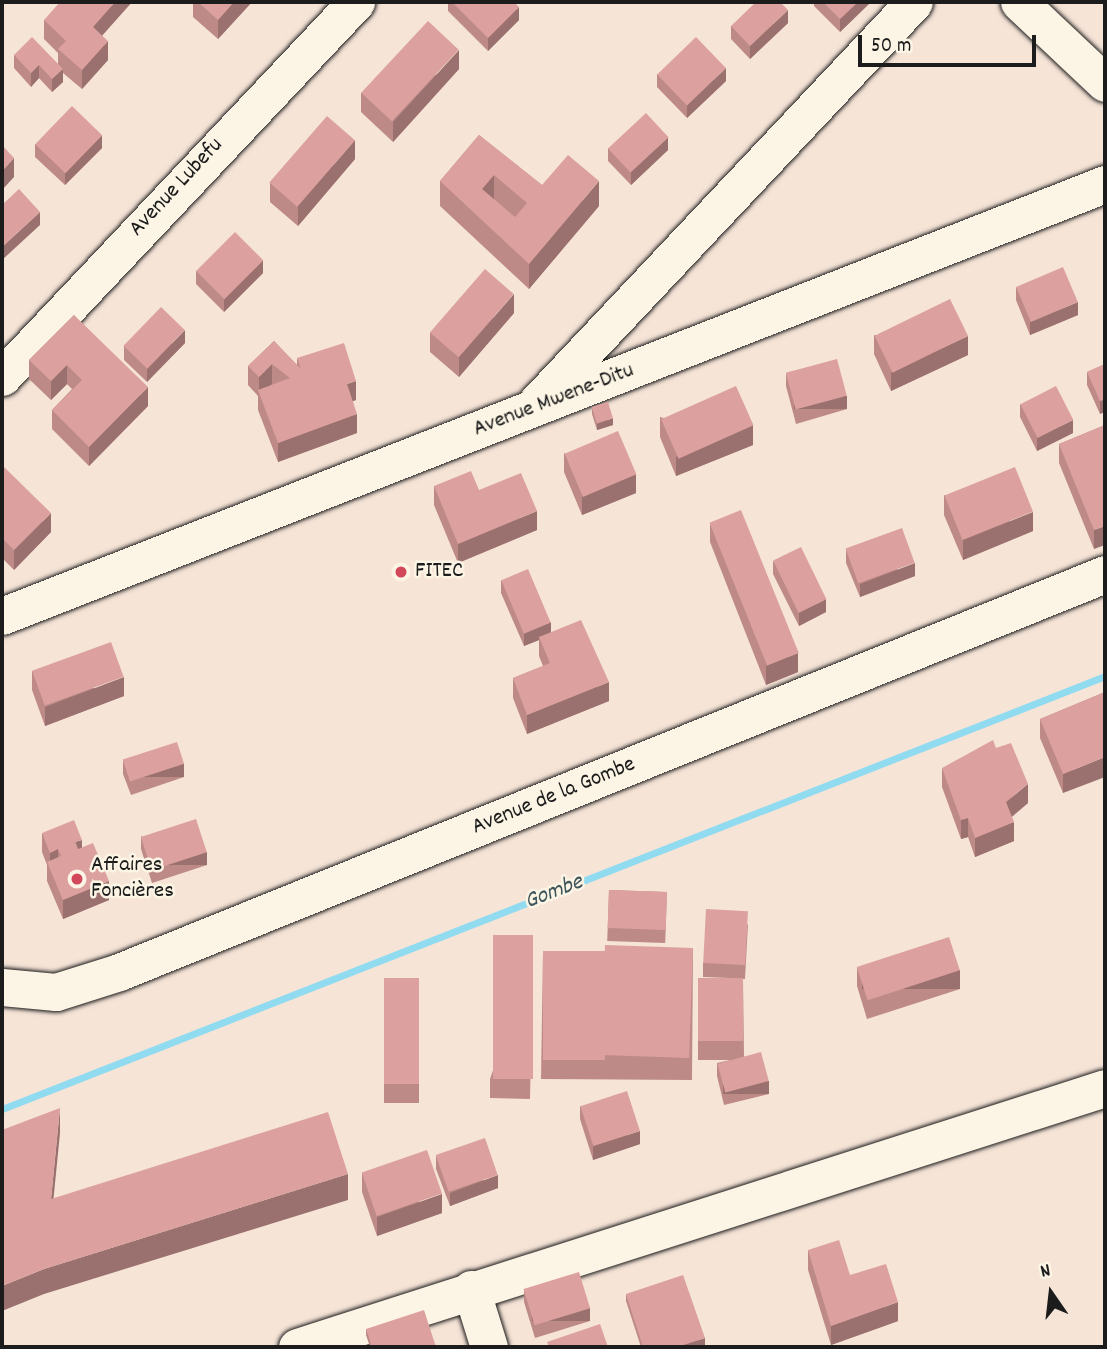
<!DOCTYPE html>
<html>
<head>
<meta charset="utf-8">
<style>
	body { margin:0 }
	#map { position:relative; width:1107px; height:1349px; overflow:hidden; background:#f6e4d7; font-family:Dekko,sans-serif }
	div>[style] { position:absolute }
	.stream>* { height:7px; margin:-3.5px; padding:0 3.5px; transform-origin:3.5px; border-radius:3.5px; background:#91dbf1 }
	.roads { filter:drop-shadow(0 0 2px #1c1c1c) drop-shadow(0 0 2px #1c1c1c) }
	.minor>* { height:37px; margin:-18.5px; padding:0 18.5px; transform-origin:18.5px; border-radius:18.5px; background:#fcf5e5 }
	.wall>* { inset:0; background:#bd8a88; transform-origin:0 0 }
	.shaded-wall>* { inset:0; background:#9a716f; transform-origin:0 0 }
	.building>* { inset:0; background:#dca19e; transform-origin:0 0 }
	.dots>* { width:19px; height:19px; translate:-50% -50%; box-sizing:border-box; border:4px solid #fcf5e5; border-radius:50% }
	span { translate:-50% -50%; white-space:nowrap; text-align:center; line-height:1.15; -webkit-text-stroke:5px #fcf5e5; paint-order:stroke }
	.street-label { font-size:23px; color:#1c1c1c }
	.poi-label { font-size:23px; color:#1c1c1c }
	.left { translate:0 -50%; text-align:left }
	.water-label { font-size:24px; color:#3f555c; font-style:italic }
	.frame { position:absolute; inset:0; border:4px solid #1c1c1c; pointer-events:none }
	.north { position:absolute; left:1016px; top:1258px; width:70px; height:70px; -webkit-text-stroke:5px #fcf5e5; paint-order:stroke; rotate:346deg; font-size:19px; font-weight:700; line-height:28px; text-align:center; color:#1c1c1c }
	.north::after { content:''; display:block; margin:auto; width:24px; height:32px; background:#1c1c1c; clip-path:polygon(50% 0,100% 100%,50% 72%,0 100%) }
	.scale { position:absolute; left:858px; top:35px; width:178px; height:32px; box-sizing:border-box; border:4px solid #1c1c1c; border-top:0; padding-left:9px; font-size:21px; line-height:24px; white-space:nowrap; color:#1c1c1c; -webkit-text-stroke:5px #fcf5e5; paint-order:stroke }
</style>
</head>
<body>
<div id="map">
	<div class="stream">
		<i style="left:2px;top:1109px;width:1185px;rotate:-21.43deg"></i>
	</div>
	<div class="roads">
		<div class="minor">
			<i style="left:1019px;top:2px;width:118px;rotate:43.3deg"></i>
			<i style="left:2px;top:377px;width:516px;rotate:-46.65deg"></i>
			<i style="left:538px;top:401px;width:548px;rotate:-46.7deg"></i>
			<i style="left:2px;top:616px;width:1185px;rotate:-21.39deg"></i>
			<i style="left:2px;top:987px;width:54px;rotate:5.3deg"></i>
			<i style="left:56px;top:992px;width:66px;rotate:-17.6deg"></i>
			<i style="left:119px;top:972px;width:1063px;rotate:-21.98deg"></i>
			<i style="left:471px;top:1289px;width:61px;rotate:72.8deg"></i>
			<i style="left:297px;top:1347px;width:848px;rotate:-17.77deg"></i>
		</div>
	</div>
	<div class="wall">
		<i style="clip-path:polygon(132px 2px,102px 35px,108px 60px,82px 89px,63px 73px,63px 82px,52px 92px,39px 78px,31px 87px,14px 68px,14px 55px,58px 64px,58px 53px,44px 39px,44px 20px)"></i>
		<i style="clip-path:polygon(193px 2px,252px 2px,218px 39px,193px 17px)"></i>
		<i style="clip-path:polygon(448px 2px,514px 2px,519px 20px,488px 51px,448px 11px)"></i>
		<i style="clip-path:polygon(814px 2px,871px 2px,840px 32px,814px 6px)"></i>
		<i style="clip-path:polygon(788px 23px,750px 59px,731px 39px,731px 26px)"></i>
		<i style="clip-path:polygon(459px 69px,393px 142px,361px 112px,361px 93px)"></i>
		<i style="clip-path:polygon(657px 74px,726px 81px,687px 118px,657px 87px)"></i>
		<i style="clip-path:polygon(479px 135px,542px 185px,599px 206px,529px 289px,440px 206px,440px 181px)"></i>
		<i style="clip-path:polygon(35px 144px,102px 148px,65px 185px,35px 157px)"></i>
		<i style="clip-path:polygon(608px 148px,668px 150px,631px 185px,608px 161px)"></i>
		<i style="clip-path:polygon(355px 159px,298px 226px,270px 202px,270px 183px)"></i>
		<i style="clip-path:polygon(196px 271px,263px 273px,224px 312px,196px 284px)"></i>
		<i style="clip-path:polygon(1016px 287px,1078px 315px,1030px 335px,1016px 300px)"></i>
		<i style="clip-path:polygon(514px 313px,459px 377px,430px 352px,430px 333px)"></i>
		<i style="clip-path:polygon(74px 315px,148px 406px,89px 466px,52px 429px,52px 410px,72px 389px,67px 384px,51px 400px,29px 379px,29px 360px)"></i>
		<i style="clip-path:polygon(874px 335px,968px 355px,891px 391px,874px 354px)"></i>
		<i style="clip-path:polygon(274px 341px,297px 365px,297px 358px,356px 400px,353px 401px,357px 433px,278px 462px,258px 410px,258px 396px,248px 385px,248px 366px)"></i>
		<i style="clip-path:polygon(185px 343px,147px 382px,124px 360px,124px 346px)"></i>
		<i style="clip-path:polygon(1105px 364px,1100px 414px,1087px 385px,1087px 372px)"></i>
		<i style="clip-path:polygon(786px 373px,847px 409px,796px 424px,786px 386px)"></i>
		<i style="clip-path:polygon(1020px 404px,1073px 433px,1037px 451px,1020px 417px)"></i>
		<i style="clip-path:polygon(592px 408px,613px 425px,597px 430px,592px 414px)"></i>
		<i style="clip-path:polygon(660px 417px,753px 445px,676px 476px,660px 437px)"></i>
		<i style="clip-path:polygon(1105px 425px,1094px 549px,1059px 463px,1059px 444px)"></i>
		<i style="clip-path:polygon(564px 453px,636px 493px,582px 515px,564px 472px)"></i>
		<i style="clip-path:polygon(2px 465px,51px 532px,14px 570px,2px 558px)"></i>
		<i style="clip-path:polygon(434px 486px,479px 490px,537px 530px,458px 563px,434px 505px)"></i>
		<i style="clip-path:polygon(944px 495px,1033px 531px,963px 560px,944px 515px)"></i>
		<i style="clip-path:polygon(710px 523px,798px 672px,766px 685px,710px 542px)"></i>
		<i style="clip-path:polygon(846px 550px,915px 576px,860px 597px,846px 563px)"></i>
		<i style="clip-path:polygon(773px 561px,826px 612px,799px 626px,773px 574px)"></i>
		<i style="clip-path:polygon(501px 580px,551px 632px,609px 701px,527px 734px,513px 698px,513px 678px,543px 666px,539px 656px,539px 640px,524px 646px,501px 593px)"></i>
		<i style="clip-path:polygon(32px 671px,124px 696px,45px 726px,32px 690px)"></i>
		<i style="clip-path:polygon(1105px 692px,1063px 793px,1040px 738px,1040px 719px)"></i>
		<i style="clip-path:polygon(123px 761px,184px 777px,131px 795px,123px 774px)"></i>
		<i style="clip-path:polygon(942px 768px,1028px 803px,1012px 817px,1014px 841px,975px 857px,968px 837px,961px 839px,942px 787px)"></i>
		<i style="clip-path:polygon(42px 833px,82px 848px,109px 900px,63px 919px,47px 881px,47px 865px,42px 852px)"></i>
		<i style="clip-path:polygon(141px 836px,207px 865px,152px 883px,141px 849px)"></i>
		<i style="left:609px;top:890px;width:58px;height:51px;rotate:2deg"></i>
		<i style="clip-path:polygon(748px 924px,745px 979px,743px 979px,744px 1056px,769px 1094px,724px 1105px,717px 1076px,717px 1063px,730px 1060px,698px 1060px,698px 978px,729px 978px,703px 977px,703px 963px)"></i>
		<i style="clip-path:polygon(693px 948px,692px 1080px,541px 1079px,543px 951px,605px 951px)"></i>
		<i style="clip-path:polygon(533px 954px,530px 1099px,490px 1098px,490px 1079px)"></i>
		<i style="clip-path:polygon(857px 967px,960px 989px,867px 1019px,857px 986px)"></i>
		<i style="left:384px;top:978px;width:35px;height:125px"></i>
		<i style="clip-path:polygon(580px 1106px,640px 1144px,593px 1160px,580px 1119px)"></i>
		<i style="clip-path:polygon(436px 1156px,498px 1188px,450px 1206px,436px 1169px)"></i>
		<i style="clip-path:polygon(362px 1173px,442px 1213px,377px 1236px,362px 1192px)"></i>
		<i style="clip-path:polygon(808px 1250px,850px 1275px,898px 1321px,831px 1345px,808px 1270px)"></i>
		<i style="clip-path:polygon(524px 1289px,590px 1321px,535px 1338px,524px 1302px)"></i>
		<i style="clip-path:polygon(626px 1294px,705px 1345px,697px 1347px,641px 1347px,626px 1301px)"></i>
		<i style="clip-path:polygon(366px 1329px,436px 1347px,370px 1347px,366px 1335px)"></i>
	</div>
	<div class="shaded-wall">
		<i style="clip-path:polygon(115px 2px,132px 2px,93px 46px,93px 27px)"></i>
		<i style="clip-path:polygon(234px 2px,252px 2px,218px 39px,218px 20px)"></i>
		<i style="clip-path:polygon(858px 2px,871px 2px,840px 32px,840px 19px)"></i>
		<i style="clip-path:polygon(519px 7px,519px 20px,488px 51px,488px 38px)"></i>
		<i style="clip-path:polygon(788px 10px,788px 23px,750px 59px,750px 46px)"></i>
		<i style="clip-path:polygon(108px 41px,108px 60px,82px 89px,82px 70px)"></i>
		<i style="clip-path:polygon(459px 50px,459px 69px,393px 142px,393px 122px)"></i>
		<i style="clip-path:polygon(39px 65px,39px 78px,31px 87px,31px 73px)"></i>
		<i style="clip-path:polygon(726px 68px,726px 81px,687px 118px,687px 105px)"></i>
		<i style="clip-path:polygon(63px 69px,63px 82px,52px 92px,52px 79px)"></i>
		<i style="clip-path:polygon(102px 135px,102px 148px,65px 185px,65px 172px)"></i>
		<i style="clip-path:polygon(668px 137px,668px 150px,631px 185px,631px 172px)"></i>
		<i style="clip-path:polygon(355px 140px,355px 159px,298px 226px,298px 206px)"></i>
		<i style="clip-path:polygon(14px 158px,14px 177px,2px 190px,2px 171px)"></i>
		<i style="clip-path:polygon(494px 175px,494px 200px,482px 189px)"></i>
		<i style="clip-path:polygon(599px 181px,599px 206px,529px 289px,529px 264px)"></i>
		<i style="clip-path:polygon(40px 212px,40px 225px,2px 260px,2px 247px)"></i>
		<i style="clip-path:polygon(263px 260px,263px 273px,224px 312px,224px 299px)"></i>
		<i style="clip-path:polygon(514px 294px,514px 313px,459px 377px,459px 357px)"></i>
		<i style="clip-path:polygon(1078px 302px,1078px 315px,1030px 335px,1030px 322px)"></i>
		<i style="clip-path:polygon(185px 330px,185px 343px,147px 382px,147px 369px)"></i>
		<i style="clip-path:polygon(968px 336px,968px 355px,891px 391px,891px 372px)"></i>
		<i style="clip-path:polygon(272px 364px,272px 384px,260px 395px,259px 392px,259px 377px)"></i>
		<i style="clip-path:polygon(67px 365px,67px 384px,51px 400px,51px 381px)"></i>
		<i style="clip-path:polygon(356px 381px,356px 400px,347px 403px,347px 384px)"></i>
		<i style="clip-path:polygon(148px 387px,148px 406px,89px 466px,89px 447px)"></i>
		<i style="left:847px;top:396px;width:13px;height:53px;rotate:90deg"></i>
		<i style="clip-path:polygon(1105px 399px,1105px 412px,1100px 414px,1100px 401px)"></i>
		<i style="clip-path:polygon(357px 414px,357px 433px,278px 462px,278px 443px)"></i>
		<i style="clip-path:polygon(613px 418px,613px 425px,597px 430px,597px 424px)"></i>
		<i style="clip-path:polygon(1073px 420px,1073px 433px,1037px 451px,1037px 438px)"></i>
		<i style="clip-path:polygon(753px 425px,753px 445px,676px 476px,676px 457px)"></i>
		<i style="clip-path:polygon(636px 474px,636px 493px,582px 515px,582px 496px)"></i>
		<i style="clip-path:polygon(537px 511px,537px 530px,458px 563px,458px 544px)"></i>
		<i style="clip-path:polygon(1033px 512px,1033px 531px,963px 560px,963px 540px)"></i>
		<i style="clip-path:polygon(51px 513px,51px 532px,14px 570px,14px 550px)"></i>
		<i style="clip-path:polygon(1105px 526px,1105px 545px,1094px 549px,1094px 530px)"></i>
		<i style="clip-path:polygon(915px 563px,915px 576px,860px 597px,860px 584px)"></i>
		<i style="clip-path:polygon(826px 599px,826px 612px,799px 626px,799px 613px)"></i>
		<i style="clip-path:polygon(551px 622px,551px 635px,539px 637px,539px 640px,524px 646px,524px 633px)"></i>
		<i style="clip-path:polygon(798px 653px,798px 672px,766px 685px,766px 666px)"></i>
		<i style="clip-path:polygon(124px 677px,124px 696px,45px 726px,45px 707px)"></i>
		<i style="clip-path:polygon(609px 682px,609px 701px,527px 734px,527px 715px)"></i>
		<i style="clip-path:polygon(1105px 757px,1105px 777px,1063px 793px,1063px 774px)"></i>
		<i style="left:184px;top:764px;width:13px;height:56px;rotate:90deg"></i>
		<i style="clip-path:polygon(1028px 784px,1028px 803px,1006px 821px,1006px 802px)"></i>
		<i style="clip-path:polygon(968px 818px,968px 837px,961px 839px,961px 820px)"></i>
		<i style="clip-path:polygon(1014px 822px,1014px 841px,975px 857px,975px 838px)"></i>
		<i style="clip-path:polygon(82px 840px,82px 859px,75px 842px)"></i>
		<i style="clip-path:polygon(58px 849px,58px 869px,50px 868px,50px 853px)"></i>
		<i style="left:207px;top:852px;width:13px;height:58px;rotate:90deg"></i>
		<i style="clip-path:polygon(109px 881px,109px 900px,63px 919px,63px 900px)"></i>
		<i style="left:960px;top:970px;width:19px;height:98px;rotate:90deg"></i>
		<i style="left:769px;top:1081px;width:13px;height:46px;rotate:90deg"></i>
		<i style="clip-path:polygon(60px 1108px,60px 1133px,51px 1224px,51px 1199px)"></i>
		<i style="clip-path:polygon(640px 1131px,640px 1144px,593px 1160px,593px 1146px)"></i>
		<i style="clip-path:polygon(348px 1174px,348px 1200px,44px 1294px,2px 1311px,2px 1286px,44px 1269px)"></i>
		<i style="clip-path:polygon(498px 1175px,498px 1188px,450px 1206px,450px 1193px)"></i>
		<i style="clip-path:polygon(442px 1194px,442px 1213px,377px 1236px,377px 1217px)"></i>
		<i style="clip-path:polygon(898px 1302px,898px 1321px,831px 1345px,831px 1326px)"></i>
		<i style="left:590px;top:1308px;width:13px;height:58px;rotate:90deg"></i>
		<i style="clip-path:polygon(705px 1338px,705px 1345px,697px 1347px,677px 1347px)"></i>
	</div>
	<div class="building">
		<i style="clip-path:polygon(60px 2px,115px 2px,93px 27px,108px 41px,82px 70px,58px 49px,66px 41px,44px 20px)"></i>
		<i style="clip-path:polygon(198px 2px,234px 2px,218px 20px)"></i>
		<i style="clip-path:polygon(452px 2px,514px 2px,519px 7px,488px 38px)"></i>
		<i style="clip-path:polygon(756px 2px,780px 2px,788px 10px,750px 46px,731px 26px)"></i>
		<i style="clip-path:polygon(823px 2px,858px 2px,840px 19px)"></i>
		<i style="left:428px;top:21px;width:42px;height:98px;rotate:43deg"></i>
		<i style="clip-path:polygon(32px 37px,63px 69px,52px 79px,39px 65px,31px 73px,14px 55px)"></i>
		<i style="left:696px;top:37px;width:43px;height:54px;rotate:46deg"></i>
		<i style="left:72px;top:106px;width:42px;height:53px;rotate:44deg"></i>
		<i style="left:646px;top:113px;width:33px;height:52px;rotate:47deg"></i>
		<i style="left:327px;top:116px;width:37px;height:88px;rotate:41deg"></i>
		<i style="clip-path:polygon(evenodd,479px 135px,542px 185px,568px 155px,599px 181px,529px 264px,440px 181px,479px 135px,494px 175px,527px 203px,515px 217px,482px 189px,494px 175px)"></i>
		<i style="clip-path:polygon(2px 145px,14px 158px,2px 171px)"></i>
		<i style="clip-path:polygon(19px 189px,40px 212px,2px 247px,2px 205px)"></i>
		<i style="left:235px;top:232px;width:40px;height:55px;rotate:45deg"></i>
		<i style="left:1063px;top:267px;width:38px;height:51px;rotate:67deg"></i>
		<i style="left:485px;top:269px;width:38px;height:84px;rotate:41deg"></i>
		<i style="left:950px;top:299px;width:41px;height:84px;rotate:64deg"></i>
		<i style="left:161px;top:307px;width:33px;height:54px;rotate:44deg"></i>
		<i style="clip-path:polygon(74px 315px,148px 387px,89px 447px,52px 410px,82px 380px,67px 365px,51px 381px,29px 360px)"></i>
		<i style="clip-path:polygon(274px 341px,301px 369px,297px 358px,344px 343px,356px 381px,347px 384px,357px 414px,278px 443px,258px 390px,290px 378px,272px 364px,259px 377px,248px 366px)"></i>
		<i style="left:837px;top:359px;width:38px;height:53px;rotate:75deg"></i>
		<i style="clip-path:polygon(1105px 364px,1105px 399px,1100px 401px,1087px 372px)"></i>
		<i style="left:736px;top:386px;width:43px;height:82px;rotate:66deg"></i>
		<i style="left:1056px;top:386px;width:38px;height:40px;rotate:63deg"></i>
		<i style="left:608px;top:402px;width:17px;height:17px;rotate:73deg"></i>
		<i style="clip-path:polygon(1105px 425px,1105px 526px,1094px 530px,1059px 444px)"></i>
		<i style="left:618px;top:431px;width:47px;height:58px;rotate:67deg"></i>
		<i style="clip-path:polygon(2px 465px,51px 513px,14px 550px,2px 538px)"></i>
		<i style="left:1015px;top:467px;width:48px;height:76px;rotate:68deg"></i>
		<i style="clip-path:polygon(471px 471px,479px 490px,521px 473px,537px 511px,458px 544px,434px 486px)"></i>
		<i style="left:741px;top:510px;width:154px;height:34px;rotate:68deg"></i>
		<i style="left:902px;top:528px;width:37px;height:60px;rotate:70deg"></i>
		<i style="left:801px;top:547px;width:58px;height:31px;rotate:64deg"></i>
		<i style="left:528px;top:569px;width:58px;height:29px;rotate:67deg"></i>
		<i style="clip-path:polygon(581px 620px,609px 682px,527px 715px,513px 678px,550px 663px,539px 637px)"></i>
		<i style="left:111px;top:642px;width:37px;height:84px;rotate:70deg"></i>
		<i style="clip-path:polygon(1105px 692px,1105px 757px,1063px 774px,1040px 719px)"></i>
		<i style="clip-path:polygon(993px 740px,996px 748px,1011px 743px,1028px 784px,1006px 802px,1014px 822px,975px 838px,968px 818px,961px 820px,942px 768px)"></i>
		<i style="left:177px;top:742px;width:23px;height:57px;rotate:72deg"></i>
		<i style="left:196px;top:819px;width:35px;height:58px;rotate:72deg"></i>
		<i style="clip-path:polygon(74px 820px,82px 840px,75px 842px,78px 849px,93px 843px,109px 881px,63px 900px,47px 862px,61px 856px,58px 849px,50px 853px,42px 833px)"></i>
		<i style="left:609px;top:890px;width:58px;height:38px;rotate:2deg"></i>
		<i style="left:706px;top:909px;width:42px;height:54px;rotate:3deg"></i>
		<i style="left:493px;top:935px;width:40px;height:144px"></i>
		<i style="left:949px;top:937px;width:35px;height:97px;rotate:72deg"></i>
		<i style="left:605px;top:945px;width:88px;height:110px;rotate:2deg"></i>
		<i style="left:543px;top:951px;width:62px;height:109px"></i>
		<i style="left:384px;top:978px;width:35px;height:106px"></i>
		<i style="left:698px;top:978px;width:45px;height:63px"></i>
		<i style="left:761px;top:1052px;width:30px;height:45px;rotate:75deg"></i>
		<i style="left:627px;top:1091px;width:42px;height:49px;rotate:72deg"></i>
		<i style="clip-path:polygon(60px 1108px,51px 1199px,328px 1112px,348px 1174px,44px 1269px,2px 1286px,2px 1130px)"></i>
		<i style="left:485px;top:1138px;width:39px;height:52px;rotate:71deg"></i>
		<i style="left:427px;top:1150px;width:46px;height:69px;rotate:71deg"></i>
		<i style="clip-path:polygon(839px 1240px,850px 1275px,886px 1264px,898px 1302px,831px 1326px,808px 1250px)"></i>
		<i style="left:579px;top:1272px;width:38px;height:58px;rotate:73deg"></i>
		<i style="clip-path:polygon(683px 1275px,705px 1338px,677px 1347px,643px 1347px,626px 1294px)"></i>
		<i style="clip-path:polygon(424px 1310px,436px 1347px,372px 1347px,366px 1329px)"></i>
		<i style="clip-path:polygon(600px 1324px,608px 1347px,549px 1347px,547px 1342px)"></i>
	</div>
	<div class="dots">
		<i style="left:401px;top:572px;background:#d1495b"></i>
		<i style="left:77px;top:879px;background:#d1495b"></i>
	</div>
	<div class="street-label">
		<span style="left:177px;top:188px;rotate:-47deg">Avenue Lubefu</span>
		<span style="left:554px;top:401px;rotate:-21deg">Avenue Mwene-Ditu</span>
		<span style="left:554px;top:797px;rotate:-22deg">Avenue de la Gombe</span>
	</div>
	<div class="poi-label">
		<span class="left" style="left:415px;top:572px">FITEC</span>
		<span class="left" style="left:91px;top:879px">Affaires<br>Foncières</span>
	</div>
	<div class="water-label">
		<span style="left:554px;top:893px;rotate:-21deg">Gombe</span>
	</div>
	<div class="frame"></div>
	<div class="north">N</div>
	<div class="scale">50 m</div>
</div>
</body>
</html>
